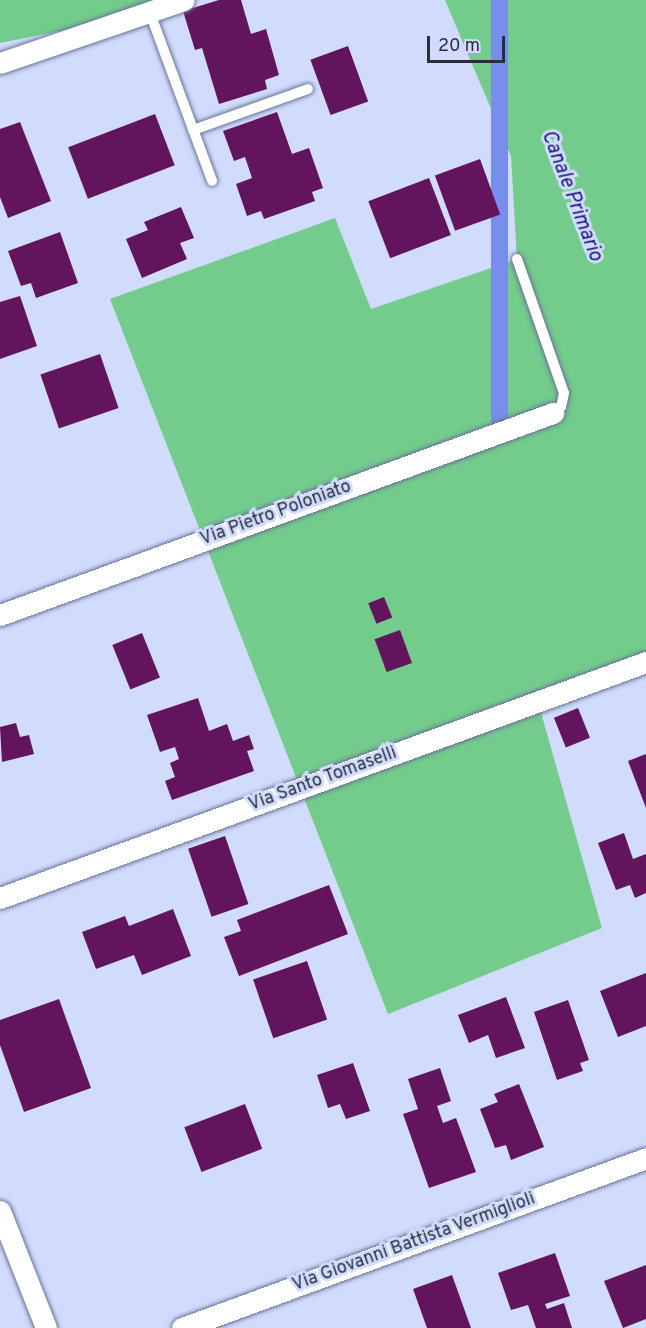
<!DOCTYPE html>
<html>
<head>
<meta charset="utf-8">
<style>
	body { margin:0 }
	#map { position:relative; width:646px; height:1328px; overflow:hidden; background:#d1dcfd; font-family:Overpass,sans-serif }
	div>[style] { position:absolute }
	.green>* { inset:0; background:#73cc8c }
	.water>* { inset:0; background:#778eea; transform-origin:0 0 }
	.building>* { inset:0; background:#62145c; transform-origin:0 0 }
	.roads { filter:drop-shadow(0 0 2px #697499) drop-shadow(0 0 2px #697499) }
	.lane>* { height:10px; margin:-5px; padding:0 5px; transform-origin:5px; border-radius:5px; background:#fff }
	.street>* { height:21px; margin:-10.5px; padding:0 10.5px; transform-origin:10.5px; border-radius:10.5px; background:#fff }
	span { translate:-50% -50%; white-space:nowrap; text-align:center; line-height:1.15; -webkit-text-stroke:6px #d1dcfd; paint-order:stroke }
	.street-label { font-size:18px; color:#292e3e }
	.water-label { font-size:20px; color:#181480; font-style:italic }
	.scale { position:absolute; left:427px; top:36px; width:78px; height:27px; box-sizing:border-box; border:3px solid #292e3e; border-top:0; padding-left:8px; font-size:18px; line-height:21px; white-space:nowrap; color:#292e3e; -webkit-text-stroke:4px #d1dcfd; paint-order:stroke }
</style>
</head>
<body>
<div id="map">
	<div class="green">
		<i style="clip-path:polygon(0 0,185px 0,150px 13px,0 43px)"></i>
		<i style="clip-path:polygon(445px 0,646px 0,646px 662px,538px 702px,602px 928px,388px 1014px,110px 299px,335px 218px,371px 309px,517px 259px,511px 156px)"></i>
	</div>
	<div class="water">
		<i style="left:491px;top:0;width:17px;height:436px"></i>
	</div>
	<div class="building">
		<i style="clip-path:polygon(219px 0,241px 0,251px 34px,266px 29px,279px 75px,265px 80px,267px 89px,219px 104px,202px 48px,195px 50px,183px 11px)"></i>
		<i style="left:348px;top:46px;width:59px;height:40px;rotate:70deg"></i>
		<i style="clip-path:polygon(277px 112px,292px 154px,309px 148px,323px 188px,312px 192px,315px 201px,264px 219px,261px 211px,247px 216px,236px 184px,252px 178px,245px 157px,234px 161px,223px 131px)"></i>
		<i style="left:155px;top:114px;width:55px;height:93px;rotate:69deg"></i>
		<i style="clip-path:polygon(20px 122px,51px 201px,8px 218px,0 197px,0 129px)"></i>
		<i style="left:480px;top:159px;width:59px;height:48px;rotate:70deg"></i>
		<i style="left:429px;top:178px;width:61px;height:65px;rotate:69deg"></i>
		<i style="clip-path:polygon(181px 207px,194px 238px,180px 243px,187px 259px,142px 278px,126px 239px,148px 230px,144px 222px)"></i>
		<i style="clip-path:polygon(60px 232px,78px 283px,36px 298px,31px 283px,21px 286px,8px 251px)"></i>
		<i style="clip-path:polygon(20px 296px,37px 346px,0 359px,0 302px)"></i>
		<i style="left:100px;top:354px;width:57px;height:63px;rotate:71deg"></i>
		<i style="left:384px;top:597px;width:22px;height:17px;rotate:68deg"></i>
		<i style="left:400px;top:630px;width:35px;height:27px;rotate:70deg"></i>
		<i style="left:142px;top:633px;width:48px;height:32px;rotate:68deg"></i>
		<i style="clip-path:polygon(198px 698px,209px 731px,227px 724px,233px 741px,249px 735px,254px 749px,247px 751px,254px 771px,172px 800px,165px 781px,175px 777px,170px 763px,179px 759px,175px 747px,160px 752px,147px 715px)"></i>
		<i style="left:578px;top:708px;width:32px;height:26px;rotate:68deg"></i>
		<i style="clip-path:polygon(16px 723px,20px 737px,29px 735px,34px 754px,2px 762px,0 727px)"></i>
		<i style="clip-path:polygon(646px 754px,646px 808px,628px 761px)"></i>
		<i style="clip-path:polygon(624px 833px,633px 859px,646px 854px,646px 893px,635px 898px,630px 885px,616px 890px,598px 843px)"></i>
		<i style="left:225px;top:836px;width:72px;height:39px;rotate:71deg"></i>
		<i style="clip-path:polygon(329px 885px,348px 934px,239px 976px,224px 937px,241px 931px,237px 920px)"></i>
		<i style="clip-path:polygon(173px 909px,191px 956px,142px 975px,134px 955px,96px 969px,82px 932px,125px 916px,129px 926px)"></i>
		<i style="left:307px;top:961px;width:62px;height:57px;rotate:71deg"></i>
		<i style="clip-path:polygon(646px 973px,646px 1026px,618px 1037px,600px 991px)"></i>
		<i style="clip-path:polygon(506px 997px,525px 1048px,496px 1058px,488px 1035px,469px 1043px,458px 1015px)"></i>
		<i style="clip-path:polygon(59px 999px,91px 1088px,24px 1112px,0 1045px,0 1020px)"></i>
		<i style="clip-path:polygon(568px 1000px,589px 1060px,580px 1063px,583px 1071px,557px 1080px,534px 1012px)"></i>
		<i style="clip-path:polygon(353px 1063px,370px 1111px,346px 1119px,340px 1104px,328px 1108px,317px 1075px)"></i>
		<i style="clip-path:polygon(440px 1068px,451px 1101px,437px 1106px,443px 1123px,456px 1118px,476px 1172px,429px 1188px,403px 1114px,418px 1109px,408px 1079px)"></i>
		<i style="clip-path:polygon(519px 1084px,544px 1147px,511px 1160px,506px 1145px,495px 1148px,480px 1109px,498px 1102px,494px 1094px)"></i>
		<i style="left:245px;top:1104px;width:48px;height:65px;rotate:69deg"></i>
		<i style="clip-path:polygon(555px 1253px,570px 1296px,545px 1304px,547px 1309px,564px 1303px,572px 1328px,536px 1328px,528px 1305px,511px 1310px,498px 1273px)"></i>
		<i style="clip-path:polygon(646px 1265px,646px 1319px,623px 1328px,604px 1281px)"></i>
		<i style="clip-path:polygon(452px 1275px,471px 1328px,427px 1328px,413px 1289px)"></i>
	</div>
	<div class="roads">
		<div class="lane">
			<i style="left:150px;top:13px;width:179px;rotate:69.7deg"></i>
			<i style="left:193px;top:130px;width:122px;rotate:-19.6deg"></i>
			<i style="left:517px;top:259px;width:142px;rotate:70.7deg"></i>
			<i style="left:564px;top:393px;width:14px;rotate:102deg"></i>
			<i style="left:561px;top:407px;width:10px;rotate:143deg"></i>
		</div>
		<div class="street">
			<i style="left:0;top:63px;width:194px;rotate:-18.9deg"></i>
			<i style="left:0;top:615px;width:589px;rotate:-20.07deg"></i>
			<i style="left:0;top:898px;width:688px;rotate:-20.07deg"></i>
			<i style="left:0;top:1211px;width:126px;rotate:68.5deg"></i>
			<i style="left:182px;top:1328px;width:494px;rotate:-20.1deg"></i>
		</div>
	</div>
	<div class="street-label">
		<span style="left:276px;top:514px;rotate:-20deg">Via Pietro Poloniato</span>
		<span style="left:323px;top:780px;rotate:-20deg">Via Santo Tomaselli</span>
		<span style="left:414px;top:1243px;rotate:-20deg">Via Giovanni Battista Vermiglioli</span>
	</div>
	<div class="water-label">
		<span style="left:571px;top:196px;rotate:69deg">Canale Primario</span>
	</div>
	<div class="scale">20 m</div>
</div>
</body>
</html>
